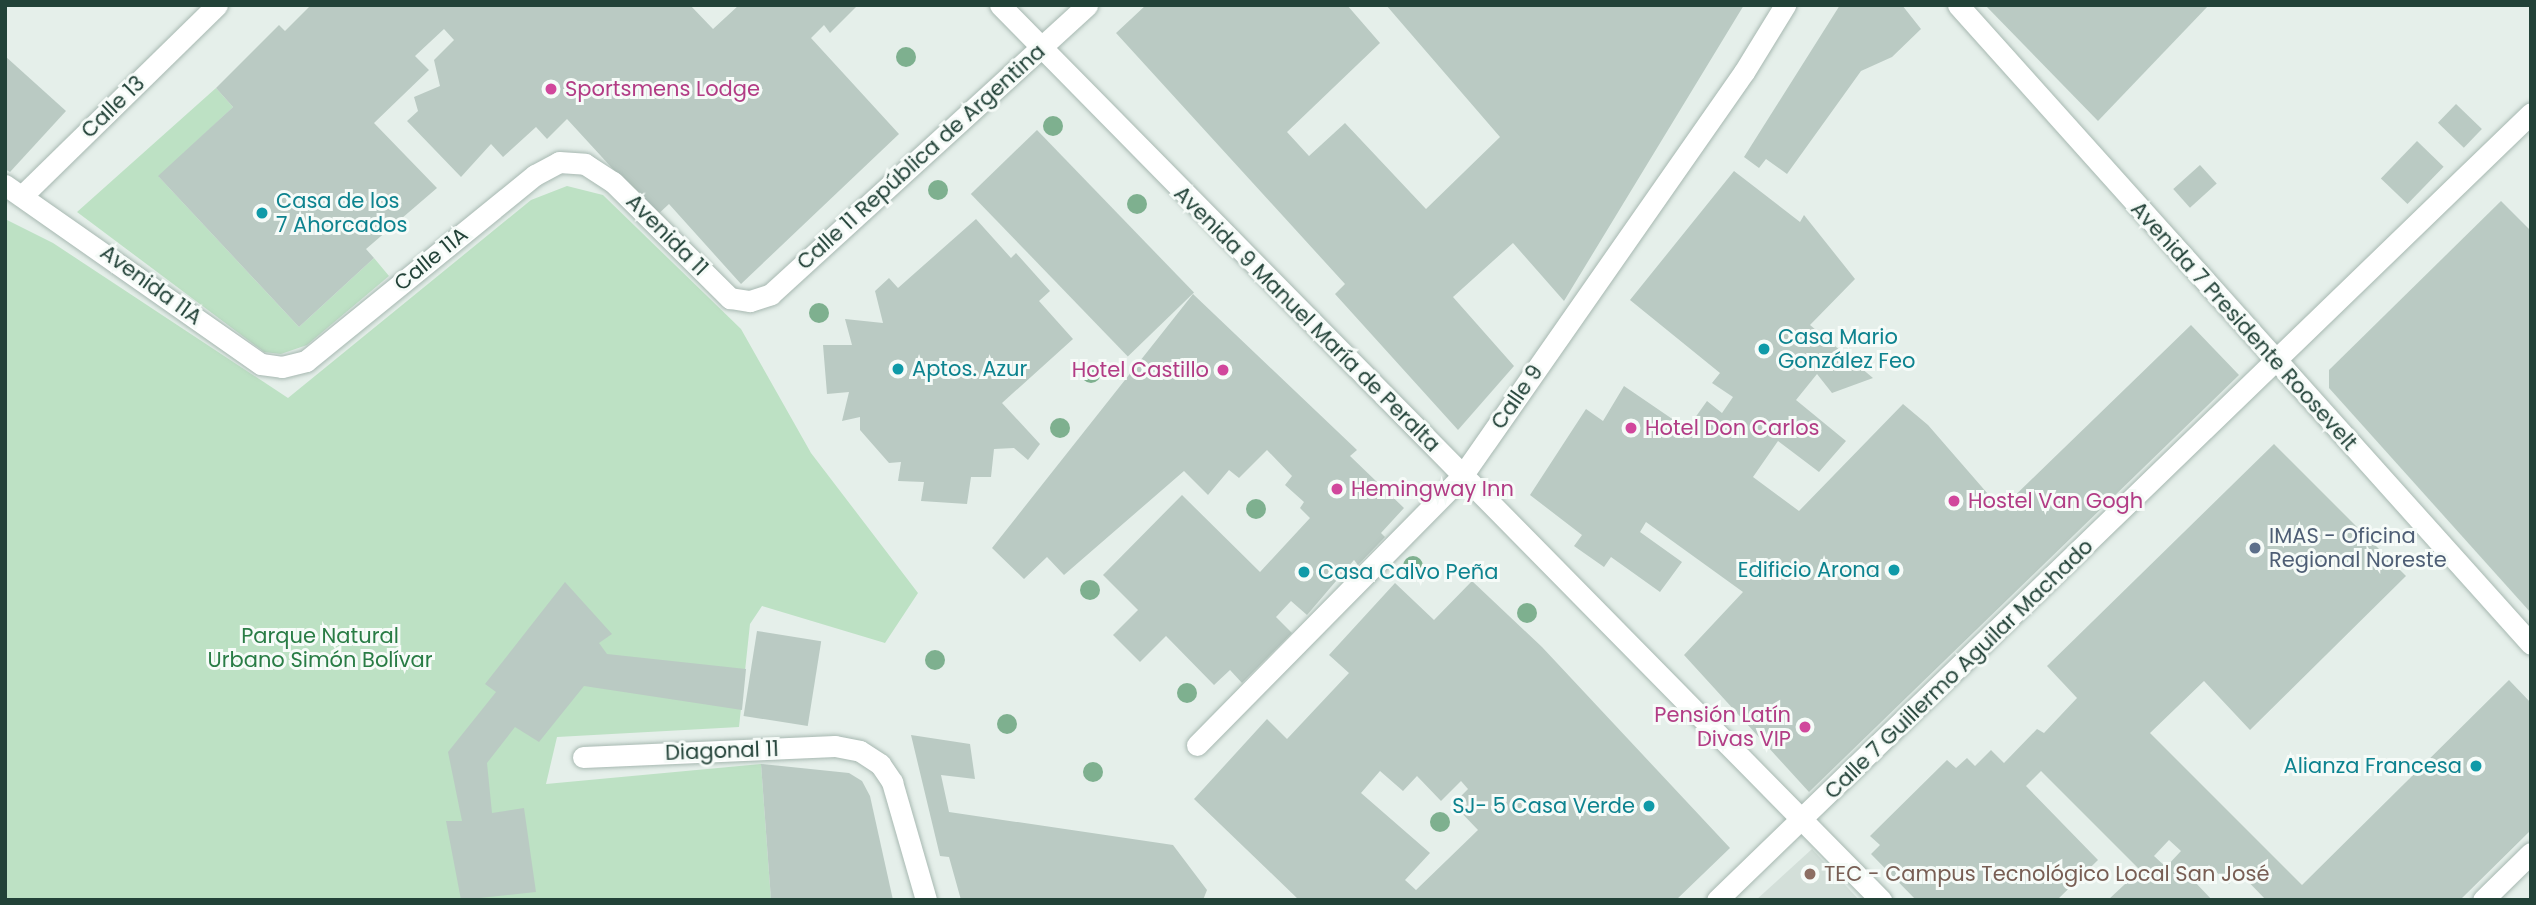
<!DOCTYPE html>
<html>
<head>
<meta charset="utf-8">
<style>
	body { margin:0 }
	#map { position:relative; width:2536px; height:905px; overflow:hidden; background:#e5efea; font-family:Poppins,sans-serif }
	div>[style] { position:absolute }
	.built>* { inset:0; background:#d3dfd9 }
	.green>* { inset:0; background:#bde1c4 }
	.building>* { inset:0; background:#bacac3; transform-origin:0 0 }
	.roads { filter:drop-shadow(0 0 2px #a7b8b1) drop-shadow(0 0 2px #a7b8b1) }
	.minor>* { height:21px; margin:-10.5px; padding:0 10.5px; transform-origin:10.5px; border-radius:10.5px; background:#fff }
	.trees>* { width:20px; height:20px; margin:-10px; border-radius:50%; background:#7eb08f }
	.dots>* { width:19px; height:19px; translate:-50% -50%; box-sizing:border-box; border:4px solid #f6fbf8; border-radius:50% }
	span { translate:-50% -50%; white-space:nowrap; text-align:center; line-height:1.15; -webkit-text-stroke:6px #f6fbf8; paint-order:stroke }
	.hotel-label { font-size:21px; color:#b23c85 }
	.left { translate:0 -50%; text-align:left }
	.right { translate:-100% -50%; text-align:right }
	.street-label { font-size:21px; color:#224238 }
	.culture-label { font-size:21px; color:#0d838f }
	.service-label { font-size:21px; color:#4e5e75 }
	.park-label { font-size:21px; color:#297c45 }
	.education-label { font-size:21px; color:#785e54 }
	.frame { position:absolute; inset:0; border:7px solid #224238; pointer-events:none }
</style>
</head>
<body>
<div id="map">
	<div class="built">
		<i style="clip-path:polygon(1812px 849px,1859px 900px,1756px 900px)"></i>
	</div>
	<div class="green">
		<i style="clip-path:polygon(216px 88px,233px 107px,159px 177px,299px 327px,374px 258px,389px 276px,307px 345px,281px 354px,264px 352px,77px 212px)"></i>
		<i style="clip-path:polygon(567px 186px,603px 195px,741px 329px,811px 453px,918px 593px,885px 643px,762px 606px,750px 624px,739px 727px,557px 737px,546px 784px,761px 764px,771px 900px,5px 900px,5px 219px,53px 243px,288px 398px,531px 200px)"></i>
	</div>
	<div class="building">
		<i style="clip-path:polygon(311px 5px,690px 5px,713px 29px,739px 5px,858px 5px,830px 33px,824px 25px,811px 38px,899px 134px,741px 284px,669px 204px,656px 216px,567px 119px,547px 139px,536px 127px,503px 157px,491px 144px,461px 177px,407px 121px,418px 111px,414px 97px,440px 86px,434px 60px,454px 40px,444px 29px,415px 56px,429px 70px,374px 123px,437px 188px,366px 249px,374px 258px,299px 327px,158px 176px,233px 107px,216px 88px,279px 25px,285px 31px)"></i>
		<i style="clip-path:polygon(1146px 5px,1347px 5px,1380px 43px,1287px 132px,1309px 156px,1345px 123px,1426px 209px,1500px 137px,1386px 5px,1744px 5px,1564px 301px,1513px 243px,1453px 297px,1514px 366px,1458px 430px,1335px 294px,1345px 284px,1116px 33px)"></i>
		<i style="clip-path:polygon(1840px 5px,1902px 5px,1921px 29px,1892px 57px,1861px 71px,1787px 174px,1766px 159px,1759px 168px,1744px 157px)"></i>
		<i style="clip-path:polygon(1985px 5px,2209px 5px,2098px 121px)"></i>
		<i style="clip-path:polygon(5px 56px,66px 111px,10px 172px,5px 169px)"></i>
		<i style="left:2456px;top:104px;width:36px;height:26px;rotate:44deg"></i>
		<i style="left:1037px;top:130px;width:226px;height:92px;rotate:46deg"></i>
		<i style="left:2417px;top:141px;width:37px;height:52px;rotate:44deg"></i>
		<i style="left:2200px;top:165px;width:25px;height:36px;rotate:48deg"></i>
		<i style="clip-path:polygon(1734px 171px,1800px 222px,1804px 215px,1855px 279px,1810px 325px,1873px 378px,1832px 393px,1817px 374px,1796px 400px,1846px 441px,1819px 472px,1778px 441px,1753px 477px,1799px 511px,1903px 404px,1928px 425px,2001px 509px,2191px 325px,2239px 375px,1809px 792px,1684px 655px,1743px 592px,1646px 522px,1640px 532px,1682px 562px,1660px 592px,1611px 557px,1604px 567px,1574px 546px,1582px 535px,1530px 495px,1586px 409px,1603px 421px,1624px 386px,1687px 429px,1707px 401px,1722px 413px,1733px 397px,1712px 383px,1720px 373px,1630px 300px)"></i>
		<i style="clip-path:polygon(2501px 201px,2531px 231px,2531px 613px,2329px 388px,2329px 370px)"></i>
		<i style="clip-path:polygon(976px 219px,1011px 258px,1016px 253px,1050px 291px,1039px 301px,1073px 339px,1002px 403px,1040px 444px,1028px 460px,1014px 448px,994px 449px,991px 477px,971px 477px,967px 504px,921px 501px,924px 482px,898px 481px,901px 462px,889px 463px,860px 430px,860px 417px,842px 421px,849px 392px,827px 394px,823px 345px,852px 345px,845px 319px,883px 323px,875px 291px,889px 278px,898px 288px)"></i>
		<i style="clip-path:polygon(1193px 294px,1357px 450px,1350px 456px,1404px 508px,1381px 533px,1385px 537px,1358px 565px,1354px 560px,1307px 615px,1291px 601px,1276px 617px,1292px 633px,1242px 683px,1230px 670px,1214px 685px,1166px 636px,1140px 662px,1113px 635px,1138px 610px,1103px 575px,1182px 495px,1260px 572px,1310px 518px,1300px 508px,1304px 502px,1285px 485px,1292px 476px,1267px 450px,1239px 478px,1229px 470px,1208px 495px,1184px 471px,1064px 575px,1047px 557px,1024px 579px,992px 548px)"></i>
		<i style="clip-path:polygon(evenodd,2274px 444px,2406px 576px,2250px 730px,2204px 681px,2150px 733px,2302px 885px,2509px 680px,2531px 703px,2531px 830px,2460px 900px,2266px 900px,2239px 872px,2229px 884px,2209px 865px,2194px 881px,2212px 900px,2108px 900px,2140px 870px,2041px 771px,2026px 786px,2098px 860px,2057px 900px,1916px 900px,1871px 854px,1880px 845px,1870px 836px,1947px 760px,1956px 768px,1967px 758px,1975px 766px,1991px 750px,2004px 763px,2037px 729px,2044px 733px,2077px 698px,2047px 666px,2274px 444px,2169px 840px,2181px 851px,2166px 867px,2154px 856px,2169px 840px)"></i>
		<i style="clip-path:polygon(evenodd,1472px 581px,1542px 647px,1730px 848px,1676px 900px,1299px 900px,1194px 799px,1267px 719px,1287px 739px,1349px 673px,1329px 655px,1395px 583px,1434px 620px,1472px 581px,1380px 771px,1403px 791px,1417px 776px,1441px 801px,1461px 781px,1468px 789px,1453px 804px,1478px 830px,1416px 890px,1405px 880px,1430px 853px,1361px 793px,1380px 771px)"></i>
		<i style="clip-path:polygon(565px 582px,612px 634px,599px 643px,607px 654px,746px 669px,742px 710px,584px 686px,539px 742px,515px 727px,487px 763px,492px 813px,524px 808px,536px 892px,461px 900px,446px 821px,462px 821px,448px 752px,496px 692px,485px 684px)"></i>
		<i style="left:757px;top:631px;width:65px;height:86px;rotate:9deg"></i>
		<i style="clip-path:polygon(911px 735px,970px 744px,975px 779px,941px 775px,949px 812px,1173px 845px,1207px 890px,1203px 900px,961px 900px,949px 857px,940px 856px)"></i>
		<i style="clip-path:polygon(761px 764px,849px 773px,862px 781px,870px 796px,893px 900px,771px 900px)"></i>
	</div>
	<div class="roads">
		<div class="minor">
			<i style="left:1000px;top:5px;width:1256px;rotate:45.45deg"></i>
			<i style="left:1958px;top:5px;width:858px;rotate:48.12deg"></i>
			<i style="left:5px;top:185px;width:312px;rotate:35deg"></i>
			<i style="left:261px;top:364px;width:21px;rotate:8deg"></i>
			<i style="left:282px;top:367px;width:25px;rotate:-14deg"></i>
			<i style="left:306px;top:361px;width:295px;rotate:-39.1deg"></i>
			<i style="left:535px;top:175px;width:27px;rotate:-28deg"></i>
			<i style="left:559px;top:162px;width:26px;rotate:4deg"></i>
			<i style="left:585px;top:164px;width:33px;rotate:33deg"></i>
			<i style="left:613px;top:182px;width:165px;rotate:44.8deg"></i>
			<i style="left:730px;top:298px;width:20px;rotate:9deg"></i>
			<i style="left:750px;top:301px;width:22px;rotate:-18deg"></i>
			<i style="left:771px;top:294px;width:428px;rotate:-42.4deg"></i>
			<i style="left:24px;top:194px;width:270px;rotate:-44.4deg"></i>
			<i style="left:1197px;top:745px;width:378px;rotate:-45.4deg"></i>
			<i style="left:1462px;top:476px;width:493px;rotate:-55.1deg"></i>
			<i style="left:1744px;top:72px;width:79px;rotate:-58.5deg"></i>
			<i style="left:583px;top:757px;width:252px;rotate:-2.5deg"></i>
			<i style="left:835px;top:746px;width:25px;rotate:11deg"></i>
			<i style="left:860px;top:751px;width:24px;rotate:33deg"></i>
			<i style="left:880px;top:764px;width:22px;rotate:56deg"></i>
			<i style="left:892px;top:782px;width:123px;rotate:73.9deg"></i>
			<i style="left:1717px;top:900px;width:1132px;rotate:-44.03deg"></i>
			<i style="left:2483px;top:900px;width:67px;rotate:-44.4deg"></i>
		</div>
	</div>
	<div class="trees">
		<i style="left:906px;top:57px"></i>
		<i style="left:1053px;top:126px"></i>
		<i style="left:938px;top:190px"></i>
		<i style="left:1137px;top:204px"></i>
		<i style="left:819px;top:313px"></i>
		<i style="left:1091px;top:373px"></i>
		<i style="left:1060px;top:428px"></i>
		<i style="left:1256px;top:509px"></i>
		<i style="left:1413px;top:566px"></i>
		<i style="left:1090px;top:590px"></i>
		<i style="left:1527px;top:613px"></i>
		<i style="left:935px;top:660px"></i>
		<i style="left:1187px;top:693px"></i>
		<i style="left:1007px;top:724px"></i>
		<i style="left:1093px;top:772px"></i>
		<i style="left:1440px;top:822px"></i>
	</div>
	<div class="dots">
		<i style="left:551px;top:89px;background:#d1479c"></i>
		<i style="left:262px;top:213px;background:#0f9aa8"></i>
		<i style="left:1764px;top:349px;background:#0f9aa8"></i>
		<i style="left:898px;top:369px;background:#0f9aa8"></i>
		<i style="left:1223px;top:370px;background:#d1479c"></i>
		<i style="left:1631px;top:428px;background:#d1479c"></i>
		<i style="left:1337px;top:489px;background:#d1479c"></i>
		<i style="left:1954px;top:501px;background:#d1479c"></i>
		<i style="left:2255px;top:548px;background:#5c6f8a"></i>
		<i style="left:1894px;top:570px;background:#0f9aa8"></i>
		<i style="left:1304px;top:572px;background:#0f9aa8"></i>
		<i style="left:1805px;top:727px;background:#d1479c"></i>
		<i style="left:2476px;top:766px;background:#0f9aa8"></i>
		<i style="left:1649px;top:806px;background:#0f9aa8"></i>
		<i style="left:1810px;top:874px;background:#8d6e63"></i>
	</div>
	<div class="hotel-label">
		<span class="left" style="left:565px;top:89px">Sportsmens Lodge</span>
		<span class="right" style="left:1209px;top:370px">Hotel Castillo</span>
		<span class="left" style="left:1645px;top:428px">Hotel Don Carlos</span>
		<span class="left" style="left:1351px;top:489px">Hemingway Inn</span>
		<span class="left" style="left:1968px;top:501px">Hostel Van Gogh</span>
		<span class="right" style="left:1791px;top:727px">Pensión Latín<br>Divas VIP</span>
	</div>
	<div class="street-label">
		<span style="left:113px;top:107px;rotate:-44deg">Calle 13</span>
		<span style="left:921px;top:157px;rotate:-42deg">Calle 11 República de Argentina</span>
		<span style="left:667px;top:235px;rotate:45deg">Avenida 11</span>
		<span style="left:431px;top:259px;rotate:-39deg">Calle 11A</span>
		<span style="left:151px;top:285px;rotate:36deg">Avenida 11A</span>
		<span style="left:1307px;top:319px;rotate:45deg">Avenida 9 Manuel María de Peralta</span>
		<span style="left:2244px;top:326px;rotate:48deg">Avenida 7 Presidente Roosevelt</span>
		<span style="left:1517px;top:397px;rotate:-55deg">Calle 9</span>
		<span style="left:1959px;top:669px;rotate:-44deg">Calle 7 Guillermo Aguilar Machado</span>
		<span style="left:722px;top:751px;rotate:-2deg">Diagonal 11</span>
	</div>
	<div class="culture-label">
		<span class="left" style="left:276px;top:213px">Casa de los<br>7 Ahorcados</span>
		<span class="left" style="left:1778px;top:349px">Casa Mario<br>González Feo</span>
		<span class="left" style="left:912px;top:369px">Aptos. Azur</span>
		<span class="right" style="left:1880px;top:570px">Edificio Arona</span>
		<span class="left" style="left:1318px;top:572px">Casa Calvo Peña</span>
		<span class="right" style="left:2462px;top:766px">Alianza Francesa</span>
		<span class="right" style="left:1635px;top:806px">SJ- 5 Casa Verde</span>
	</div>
	<div class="service-label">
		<span class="left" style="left:2269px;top:548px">IMAS - Oficina<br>Regional Noreste</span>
	</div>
	<div class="park-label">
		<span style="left:320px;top:648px">Parque Natural<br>Urbano Simón Bolívar</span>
	</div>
	<div class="education-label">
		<span class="left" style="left:1824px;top:874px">TEC - Campus Tecnológico Local San José</span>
	</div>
	<div class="frame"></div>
</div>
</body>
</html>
